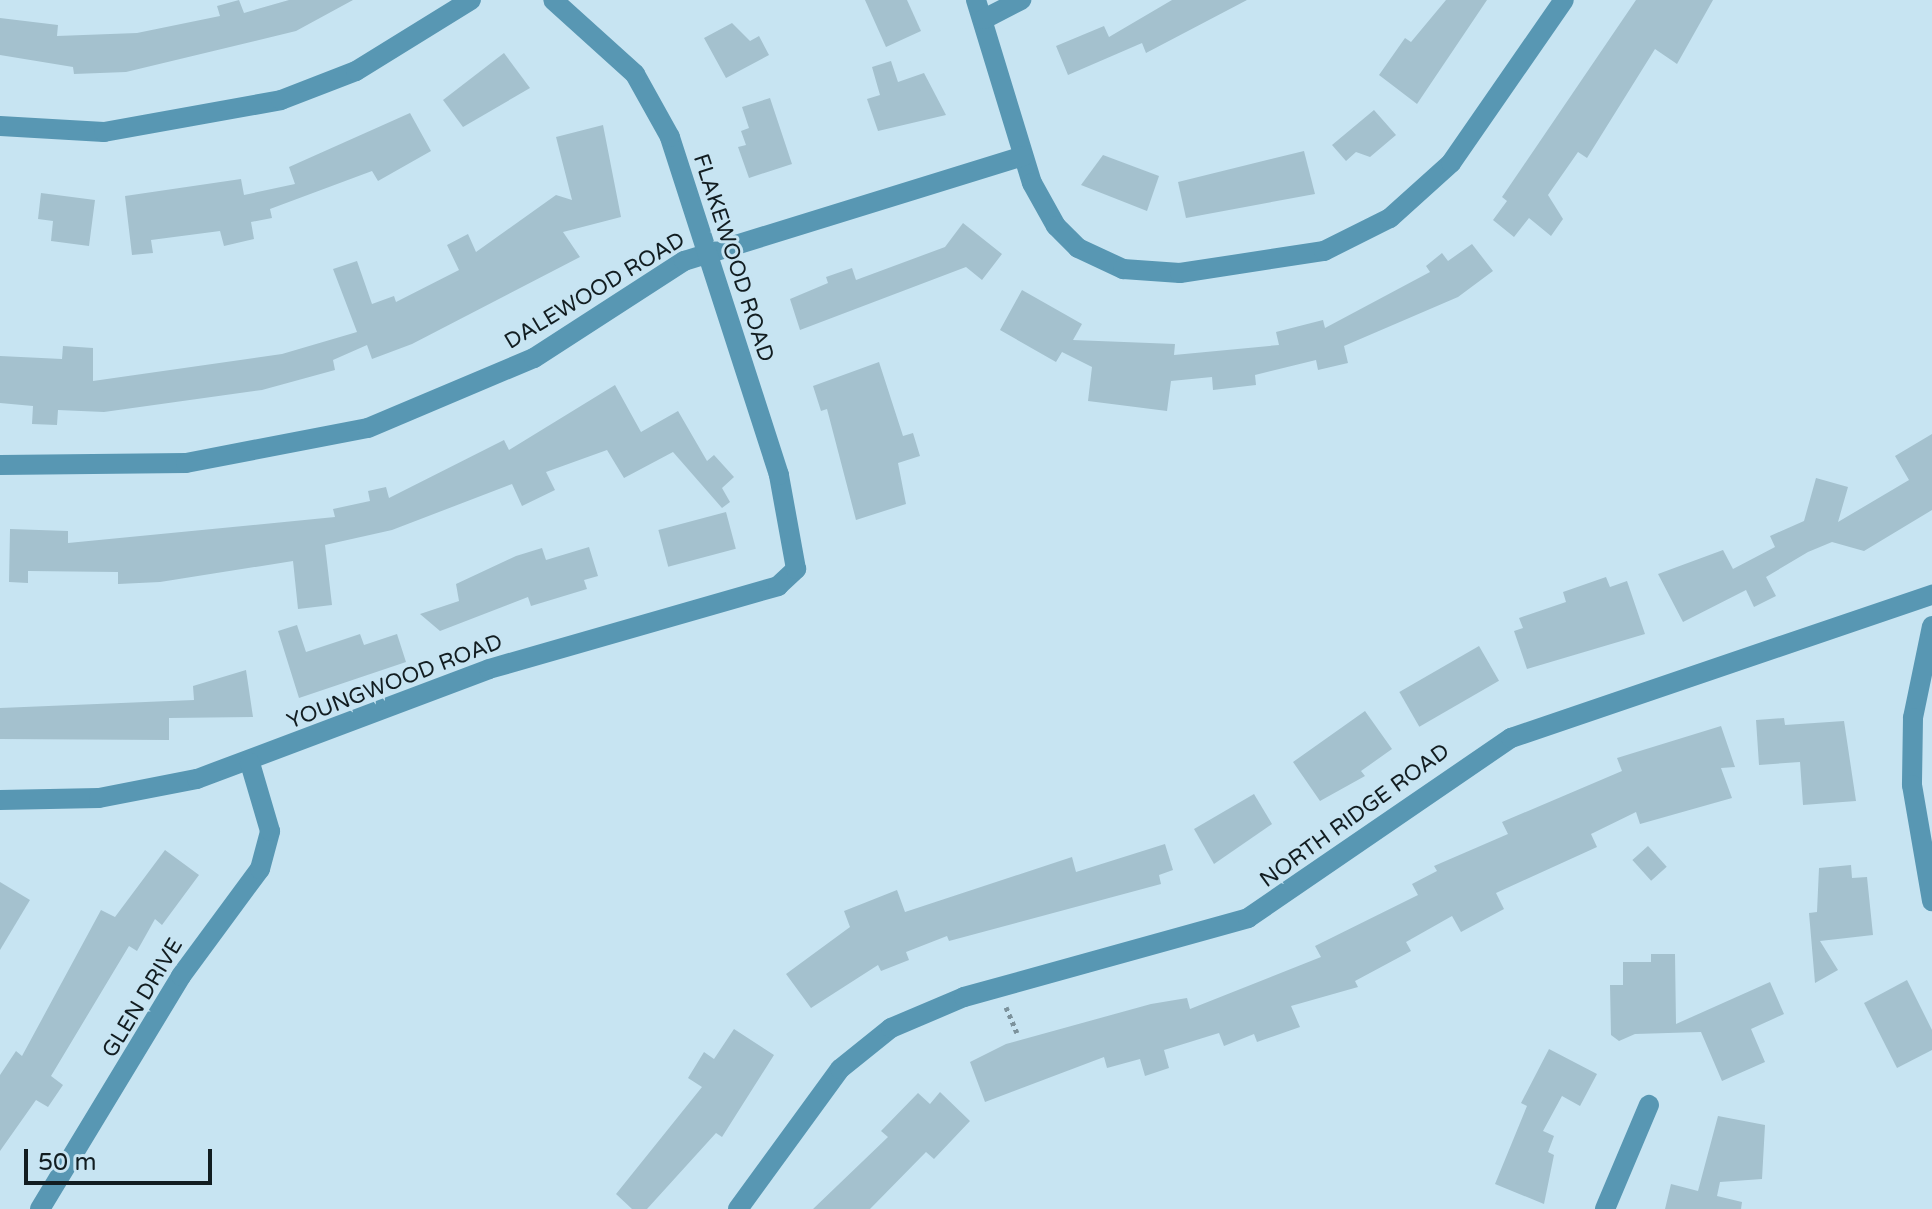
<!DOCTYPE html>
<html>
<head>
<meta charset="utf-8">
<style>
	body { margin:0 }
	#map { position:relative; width:1932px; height:1209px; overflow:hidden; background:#c7e4f2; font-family:"Varela Round",sans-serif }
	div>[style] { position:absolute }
	.building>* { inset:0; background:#a4c1ce; transform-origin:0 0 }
	.path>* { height:5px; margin-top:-2.5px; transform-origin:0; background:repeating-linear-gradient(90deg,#7c929c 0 4px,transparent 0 8px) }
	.street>* { height:20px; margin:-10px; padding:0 10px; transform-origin:10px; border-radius:10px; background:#5897b3 }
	span { translate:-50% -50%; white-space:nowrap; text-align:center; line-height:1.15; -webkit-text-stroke:6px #c7e4f2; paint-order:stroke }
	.street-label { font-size:22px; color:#121d21 }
	.scale { position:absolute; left:24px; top:1149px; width:188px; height:36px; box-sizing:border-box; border:4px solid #121d21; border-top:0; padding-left:10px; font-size:24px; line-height:28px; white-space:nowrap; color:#121d21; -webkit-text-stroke:6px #c7e4f2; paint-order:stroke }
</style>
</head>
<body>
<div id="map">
	<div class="building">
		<i style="clip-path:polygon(239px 0,244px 13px,289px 0,353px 0,296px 31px,126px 72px,74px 74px,73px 67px,0 55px,0 18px,58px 25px,57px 36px,137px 33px,220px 16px,217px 6px)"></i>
		<i style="clip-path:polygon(865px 0,907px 0,921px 31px,886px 47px)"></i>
		<i style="clip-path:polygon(1172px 0,1247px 0,1146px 53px,1142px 43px,1068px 75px,1056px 46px,1104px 26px,1109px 37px)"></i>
		<i style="clip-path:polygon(1446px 0,1487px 0,1417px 104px,1379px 75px,1405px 38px,1411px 42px)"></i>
		<i style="clip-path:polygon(1636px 0,1713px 0,1677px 64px,1655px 49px,1587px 158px,1578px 152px,1548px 195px,1563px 219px,1551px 236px,1529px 218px,1514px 237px,1493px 220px,1507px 201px,1502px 197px)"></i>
		<i style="clip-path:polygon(732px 23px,750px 41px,759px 36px,769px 55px,726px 78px,704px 38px)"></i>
		<i style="clip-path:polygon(504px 53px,530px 88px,463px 127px,443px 100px)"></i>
		<i style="clip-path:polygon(891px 61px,898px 82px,924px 73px,946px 115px,878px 131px,867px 99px,880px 95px,872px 67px)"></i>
		<i style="clip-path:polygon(770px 98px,792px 164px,749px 178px,738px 147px,746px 145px,741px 131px,749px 128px,742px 107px)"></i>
		<i style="clip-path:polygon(1374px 110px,1396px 135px,1370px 157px,1356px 152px,1346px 161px,1332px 145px)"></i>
		<i style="clip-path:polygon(410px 113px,431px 151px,378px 181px,372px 171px,270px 209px,272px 218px,251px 222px,254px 239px,224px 246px,220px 231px,151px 240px,153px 253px,132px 255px,125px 196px,241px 179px,244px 195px,295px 184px,289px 167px)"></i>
		<i style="clip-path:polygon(603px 125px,621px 217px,563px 232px,580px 257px,412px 344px,372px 359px,367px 345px,333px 360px,335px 370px,262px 390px,104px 412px,58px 410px,57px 425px,32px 424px,33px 406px,0 403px,0 356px,62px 359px,63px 346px,93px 348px,93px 381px,282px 354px,357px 332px,333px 269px,357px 261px,372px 304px,394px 296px,396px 302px,459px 270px,447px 245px,468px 234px,476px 252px,556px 195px,572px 200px,556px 137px)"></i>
		<i style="clip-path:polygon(1304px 151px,1315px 194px,1186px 218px,1178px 182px)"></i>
		<i style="clip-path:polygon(1103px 155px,1159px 176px,1147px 211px,1081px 185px)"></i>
		<i style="clip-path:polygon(41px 193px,95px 200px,89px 246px,51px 241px,53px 221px,38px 219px)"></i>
		<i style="clip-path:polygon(963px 223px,1002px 254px,982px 280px,966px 267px,800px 330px,790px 299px,828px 283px,826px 277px,852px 268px,856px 280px,945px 247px)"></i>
		<i style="clip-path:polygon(1472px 244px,1493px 271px,1458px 297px,1344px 346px,1348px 363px,1318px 370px,1316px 360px,1255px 375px,1256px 385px,1213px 390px,1212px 377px,1171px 381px,1167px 411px,1088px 401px,1092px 367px,1062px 352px,1056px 362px,1000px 330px,1022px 290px,1082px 324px,1073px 340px,1175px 344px,1174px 355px,1279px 345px,1276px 332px,1323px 320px,1325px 328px,1430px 272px,1426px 266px,1442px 253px,1448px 261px)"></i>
		<i style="clip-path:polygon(879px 362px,903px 436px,913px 433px,920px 456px,898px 463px,906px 504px,856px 520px,827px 409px,821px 411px,813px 386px)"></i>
		<i style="clip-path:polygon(615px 385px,641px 432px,678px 411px,707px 461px,714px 455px,734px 477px,722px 488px,730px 502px,722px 508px,673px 452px,624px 478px,607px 450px,546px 472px,555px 490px,522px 506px,512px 484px,392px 530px,325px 545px,332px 605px,298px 609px,293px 561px,160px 582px,118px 584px,118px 572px,28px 571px,28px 583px,9px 582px,10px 529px,68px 531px,68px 543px,335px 517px,333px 509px,370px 501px,368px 491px,386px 487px,389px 498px,504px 440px,509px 450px)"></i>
		<i style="clip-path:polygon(1932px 434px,1932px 510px,1864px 551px,1832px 542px,1808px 552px,1766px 577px,1776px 596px,1754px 607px,1746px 590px,1683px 622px,1658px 574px,1723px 550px,1733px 569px,1775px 547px,1770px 536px,1804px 521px,1816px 478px,1848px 487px,1838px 522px,1909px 480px,1895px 456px)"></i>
		<i style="left:726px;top:512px;width:38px;height:70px;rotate:75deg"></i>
		<i style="clip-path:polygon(589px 547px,598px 576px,584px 580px,587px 589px,531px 606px,528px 597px,440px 631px,420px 614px,459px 601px,456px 584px,516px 556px,542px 548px,546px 560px)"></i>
		<i style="clip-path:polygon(1606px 577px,1610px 587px,1627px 581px,1645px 634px,1527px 669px,1514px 631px,1523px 628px,1519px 618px,1566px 602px,1563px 592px)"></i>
		<i style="clip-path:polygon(297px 625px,306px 652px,360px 634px,364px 645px,397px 634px,406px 662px,299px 698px,278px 631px)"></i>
		<i style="left:1479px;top:646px;width:40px;height:92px;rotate:60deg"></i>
		<i style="clip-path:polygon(246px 670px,253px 717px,169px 718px,169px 740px,0 739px,0 708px,194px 700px,193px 686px)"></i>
		<i style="clip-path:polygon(1365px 711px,1392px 749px,1361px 771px,1365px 776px,1320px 801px,1293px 762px)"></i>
		<i style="clip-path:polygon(1784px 718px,1785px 725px,1844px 721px,1856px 801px,1803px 805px,1800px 762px,1759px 765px,1756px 720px)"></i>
		<i style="clip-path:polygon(1721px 726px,1735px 767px,1721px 768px,1732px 798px,1640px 824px,1636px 812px,1591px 834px,1597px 847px,1496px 893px,1504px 909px,1461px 932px,1452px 916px,1406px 942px,1411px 951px,1355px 981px,1358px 987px,1291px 1006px,1300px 1027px,1257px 1042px,1254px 1034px,1224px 1046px,1219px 1033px,1164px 1050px,1169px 1068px,1145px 1076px,1140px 1059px,1107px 1068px,1104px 1057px,985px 1102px,970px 1062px,1006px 1044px,1151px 1004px,1187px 998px,1190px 1009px,1321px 957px,1315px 946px,1418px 895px,1412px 884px,1437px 871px,1434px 866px,1508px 834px,1502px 822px,1622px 771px,1617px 758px)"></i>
		<i style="clip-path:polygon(1254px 794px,1272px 824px,1214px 864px,1194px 829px)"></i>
		<i style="clip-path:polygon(1165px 844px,1173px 870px,1159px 875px,1161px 884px,949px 941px,947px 936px,906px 952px,909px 960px,881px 971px,878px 965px,811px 1008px,786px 974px,850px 927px,844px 911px,897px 890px,905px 912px,1072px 857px,1076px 872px)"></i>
		<i style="left:1648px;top:846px;width:28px;height:21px;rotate:48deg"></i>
		<i style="clip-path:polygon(165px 850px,199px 875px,162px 925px,155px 919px,137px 951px,129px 946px,51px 1076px,63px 1085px,48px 1107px,36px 1100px,0 1151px,0 1075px,16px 1051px,22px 1056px,101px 910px,115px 917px)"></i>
		<i style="clip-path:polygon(1851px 865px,1852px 878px,1867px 877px,1873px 935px,1820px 941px,1838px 970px,1815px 983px,1809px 913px,1817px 912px,1819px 868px)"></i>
		<i style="clip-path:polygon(0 882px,30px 900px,0 950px)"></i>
		<i style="clip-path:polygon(1651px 954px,1675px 954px,1676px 1024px,1770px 982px,1784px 1014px,1751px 1029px,1765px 1062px,1722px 1081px,1701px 1032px,1635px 1034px,1619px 1041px,1611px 1035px,1610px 985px,1623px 985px,1623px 962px,1651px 962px)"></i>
		<i style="clip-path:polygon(1907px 980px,1932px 1030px,1932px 1050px,1897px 1068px,1864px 1003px)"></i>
		<i style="clip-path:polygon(734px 1029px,774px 1055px,722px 1137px,716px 1133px,647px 1209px,632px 1209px,616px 1194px,702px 1087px,688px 1078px,704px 1052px,714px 1059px)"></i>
		<i style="clip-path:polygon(1549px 1049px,1597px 1074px,1580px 1106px,1562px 1096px,1543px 1131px,1554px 1136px,1548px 1152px,1554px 1155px,1544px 1204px,1495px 1184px,1527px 1106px,1521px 1103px)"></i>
		<i style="clip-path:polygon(940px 1092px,970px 1121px,934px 1159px,926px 1152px,870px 1209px,813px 1209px,888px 1137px,881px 1131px,918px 1093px,930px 1104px)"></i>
		<i style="clip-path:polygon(1718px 1116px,1765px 1125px,1762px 1179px,1720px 1182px,1717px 1196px,1742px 1202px,1741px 1209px,1665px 1209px,1671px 1184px,1698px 1191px)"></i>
	</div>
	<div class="path">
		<i style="left:1006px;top:1007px;width:28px;rotate:67deg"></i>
	</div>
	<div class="street">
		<i style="left:976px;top:0;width:191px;rotate:73deg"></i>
		<i style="left:1032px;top:183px;width:49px;rotate:60.8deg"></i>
		<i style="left:1056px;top:226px;width:31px;rotate:45deg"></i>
		<i style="left:1078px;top:248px;width:50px;rotate:25deg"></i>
		<i style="left:1123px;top:269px;width:57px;rotate:4deg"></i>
		<i style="left:1180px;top:273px;width:146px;rotate:-8.7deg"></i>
		<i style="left:1324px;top:251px;width:74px;rotate:-26.6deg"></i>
		<i style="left:1390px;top:218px;width:82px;rotate:-42deg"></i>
		<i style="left:1451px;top:163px;width:198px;rotate:-55.3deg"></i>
		<i style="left:984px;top:19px;width:42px;rotate:-27.2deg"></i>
		<i style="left:0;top:126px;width:104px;rotate:3.3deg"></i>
		<i style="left:104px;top:132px;width:180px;rotate:-10.2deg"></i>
		<i style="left:281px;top:100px;width:80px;rotate:-21.1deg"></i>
		<i style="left:356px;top:71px;width:135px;rotate:-31.7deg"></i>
		<i style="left:0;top:465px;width:186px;rotate:-0.6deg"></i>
		<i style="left:186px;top:463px;width:185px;rotate:-10.9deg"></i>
		<i style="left:368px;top:428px;width:180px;rotate:-22.9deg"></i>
		<i style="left:534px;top:358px;width:179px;rotate:-32.9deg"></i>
		<i style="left:684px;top:261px;width:355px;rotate:-17.2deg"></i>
		<i style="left:1932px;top:626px;width:94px;rotate:101.7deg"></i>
		<i style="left:1913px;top:718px;width:67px;rotate:90.9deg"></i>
		<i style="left:1912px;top:785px;width:118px;rotate:80.2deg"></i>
		<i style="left:0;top:800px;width:99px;rotate:-1.2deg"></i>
		<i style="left:99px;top:798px;width:100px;rotate:-11deg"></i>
		<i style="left:197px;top:779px;width:312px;rotate:-20.6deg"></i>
		<i style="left:489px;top:669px;width:301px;rotate:-16deg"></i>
		<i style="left:778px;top:586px;width:25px;rotate:-43deg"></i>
		<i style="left:796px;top:569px;width:96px;rotate:-100.3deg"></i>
		<i style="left:779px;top:475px;width:355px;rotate:-107.9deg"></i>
		<i style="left:670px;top:137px;width:72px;rotate:-119.1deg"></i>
		<i style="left:635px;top:74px;width:110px;rotate:-137.9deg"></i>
		<i style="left:40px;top:1209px;width:272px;rotate:-58.8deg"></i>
		<i style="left:181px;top:976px;width:133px;rotate:-53.6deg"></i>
		<i style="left:260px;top:869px;width:39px;rotate:-75deg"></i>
		<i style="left:270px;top:831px;width:71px;rotate:-106.4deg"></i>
		<i style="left:738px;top:1209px;width:173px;rotate:-53.9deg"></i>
		<i style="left:840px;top:1069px;width:65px;rotate:-38.8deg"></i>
		<i style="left:891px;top:1028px;width:79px;rotate:-23deg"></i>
		<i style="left:964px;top:997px;width:295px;rotate:-15.5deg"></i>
		<i style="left:1248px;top:918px;width:319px;rotate:-34.4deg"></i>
		<i style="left:1511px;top:738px;width:445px;rotate:-18.8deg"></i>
		<i style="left:1605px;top:1209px;width:113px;rotate:-67.1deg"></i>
	</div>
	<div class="street-label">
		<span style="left:733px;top:258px;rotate:72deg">FLAKEWOOD ROAD</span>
		<span style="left:595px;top:291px;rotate:-31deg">DALEWOOD ROAD</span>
		<span style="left:395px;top:682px;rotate:-21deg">YOUNGWOOD ROAD</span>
		<span style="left:1355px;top:816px;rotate:-36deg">NORTH RIDGE ROAD</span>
		<span style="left:143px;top:998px;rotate:-59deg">GLEN DRIVE</span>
	</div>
	<div class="scale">50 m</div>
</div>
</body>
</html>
